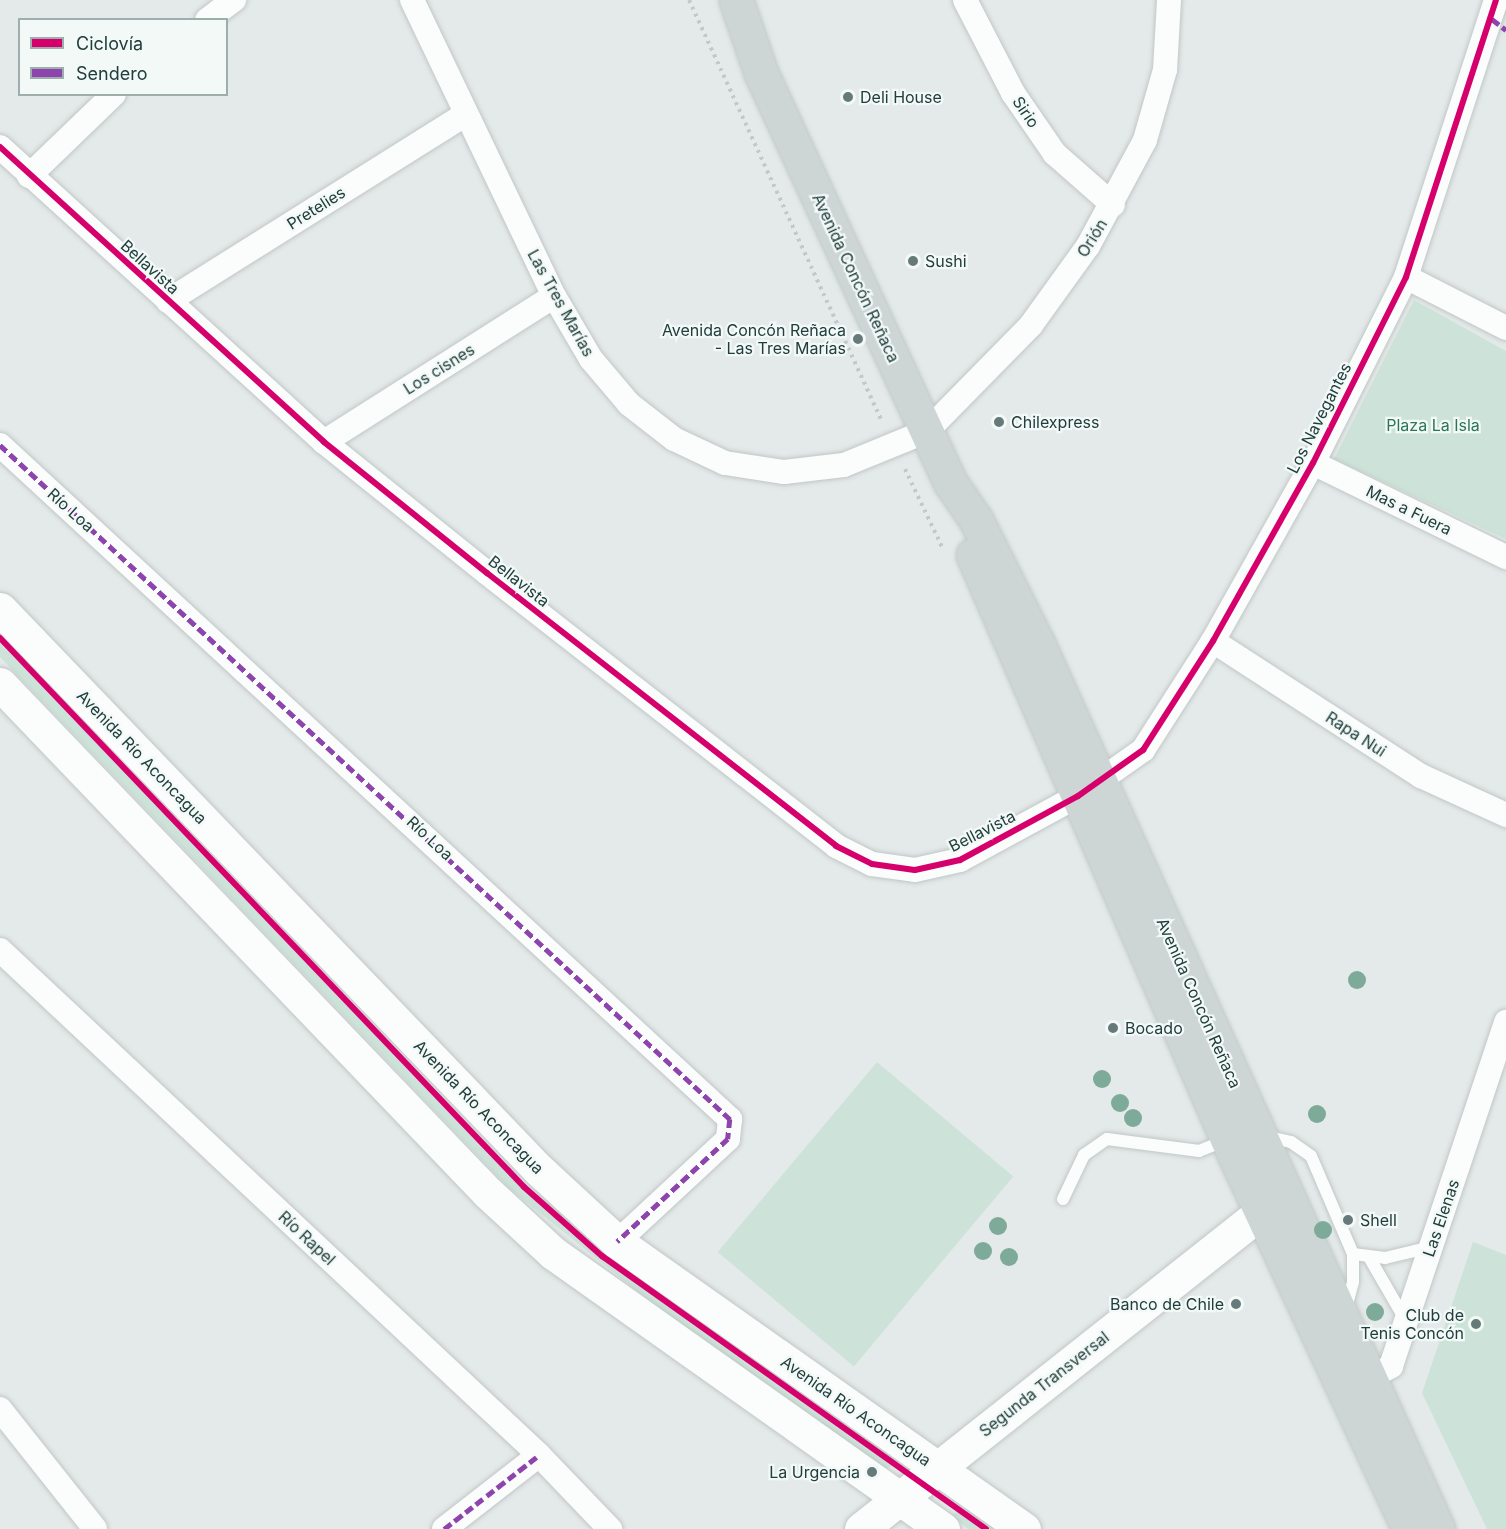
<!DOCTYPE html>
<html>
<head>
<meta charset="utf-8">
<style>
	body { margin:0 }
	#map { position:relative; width:1506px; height:1529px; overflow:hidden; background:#e4eae9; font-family:Inter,sans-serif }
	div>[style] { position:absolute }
	.green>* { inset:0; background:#cde3d9; transform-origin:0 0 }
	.path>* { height:4px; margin-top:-2px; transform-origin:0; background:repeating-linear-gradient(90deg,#c1cac9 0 3px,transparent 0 7.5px) }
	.roads { filter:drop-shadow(0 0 2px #c1c7c6) drop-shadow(0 0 2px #c1c7c6) }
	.lane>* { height:12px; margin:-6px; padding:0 6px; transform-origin:6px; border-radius:6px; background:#fbfcfc }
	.street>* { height:24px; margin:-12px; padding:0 12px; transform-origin:12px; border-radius:12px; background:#fbfcfc }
	.secondary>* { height:33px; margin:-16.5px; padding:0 16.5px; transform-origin:16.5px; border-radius:16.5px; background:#fbfcfc }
	.primary>* { height:33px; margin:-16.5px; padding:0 16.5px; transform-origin:16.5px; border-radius:16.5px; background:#cdd6d5 }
	.quiet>* { height:4.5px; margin-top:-2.25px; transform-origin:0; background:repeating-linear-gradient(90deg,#8e44ad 0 9px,transparent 0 13.5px) }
	.cycleway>* { height:6px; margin:-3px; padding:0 3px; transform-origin:3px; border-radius:3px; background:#d6006c }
	.trees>* { width:18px; height:18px; margin:-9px; border-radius:50%; background:#7eaa99 }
	.dots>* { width:16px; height:16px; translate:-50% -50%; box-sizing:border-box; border:3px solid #f2f9f7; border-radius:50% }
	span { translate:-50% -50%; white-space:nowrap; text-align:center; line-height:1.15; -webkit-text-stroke:4.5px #f2f9f7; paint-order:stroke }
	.poi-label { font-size:16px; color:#213e3c }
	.left { translate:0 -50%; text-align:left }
	.right { translate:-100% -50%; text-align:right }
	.street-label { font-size:16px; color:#213e3c }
	.park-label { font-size:16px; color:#2b7558 }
	.legend { position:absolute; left:18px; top:18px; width:210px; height:78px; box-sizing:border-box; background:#f2f9f7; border:2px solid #9eaeac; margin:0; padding:8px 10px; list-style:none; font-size:18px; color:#213e3c }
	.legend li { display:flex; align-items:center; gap:12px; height:30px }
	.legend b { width:30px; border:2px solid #9eaeac }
</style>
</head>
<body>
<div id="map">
	<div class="green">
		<i style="clip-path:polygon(1414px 300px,1506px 351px,1506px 539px,1334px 459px)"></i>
		<i style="clip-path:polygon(0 635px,527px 1186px,616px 1258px,905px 1458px,884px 1470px,651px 1302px,509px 1188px,0 657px)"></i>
		<i style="left:877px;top:1062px;width:178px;height:248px;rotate:40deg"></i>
		<i style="clip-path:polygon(1473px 1242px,1506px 1255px,1506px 1529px,1487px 1529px,1422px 1393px)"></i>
		<i style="clip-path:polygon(966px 1508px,995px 1529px,968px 1529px,951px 1515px)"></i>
	</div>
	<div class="path">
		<i style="left:689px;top:0;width:464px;rotate:65.4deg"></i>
		<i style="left:905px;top:469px;width:89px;rotate:64.6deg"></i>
	</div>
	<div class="roads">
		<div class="lane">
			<i style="left:1265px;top:1136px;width:27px;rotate:13deg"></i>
			<i style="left:1291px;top:1142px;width:24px;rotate:35deg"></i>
			<i style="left:1311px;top:1156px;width:107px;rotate:66.8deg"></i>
			<i style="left:1353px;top:1254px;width:28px;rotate:90deg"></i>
			<i style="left:1353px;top:1282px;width:28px;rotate:105deg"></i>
			<i style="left:1063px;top:1199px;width:49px;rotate:-64.5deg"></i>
			<i style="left:1084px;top:1155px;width:28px;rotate:-35deg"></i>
			<i style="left:1107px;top:1139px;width:93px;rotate:7.4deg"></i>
			<i style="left:1199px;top:1151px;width:29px;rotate:-22deg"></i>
			<i style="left:1353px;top:1254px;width:32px;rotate:7deg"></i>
			<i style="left:1385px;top:1258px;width:47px;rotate:-13.4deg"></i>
			<i style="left:1369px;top:1257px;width:74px;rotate:60deg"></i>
		</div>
		<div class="street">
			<i style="left:412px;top:0;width:328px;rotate:64.4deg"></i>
			<i style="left:554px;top:296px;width:73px;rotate:59.6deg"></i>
			<i style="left:591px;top:359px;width:59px;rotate:49.8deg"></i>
			<i style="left:629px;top:404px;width:57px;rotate:37.9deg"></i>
			<i style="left:674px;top:439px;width:56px;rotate:25.2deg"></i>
			<i style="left:725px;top:463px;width:60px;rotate:8.7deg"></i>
			<i style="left:784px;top:472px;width:60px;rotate:-6.7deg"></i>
			<i style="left:844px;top:465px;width:90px;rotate:-22.3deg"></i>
			<i style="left:927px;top:431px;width:148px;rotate:-45.5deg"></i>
			<i style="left:1031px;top:325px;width:97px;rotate:-54.2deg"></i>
			<i style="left:1088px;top:246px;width:120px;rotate:-61.7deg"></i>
			<i style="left:1145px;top:140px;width:73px;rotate:-74.1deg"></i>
			<i style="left:1165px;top:70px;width:70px;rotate:-86.7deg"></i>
			<i style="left:965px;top:0;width:105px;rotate:62.7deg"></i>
			<i style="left:1013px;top:93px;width:74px;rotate:55.5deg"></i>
			<i style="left:1055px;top:154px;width:77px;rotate:41.3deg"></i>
			<i style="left:207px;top:20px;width:34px;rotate:-37deg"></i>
			<i style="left:0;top:147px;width:438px;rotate:42.3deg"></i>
			<i style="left:324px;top:442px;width:209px;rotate:38.8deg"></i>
			<i style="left:487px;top:573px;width:443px;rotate:38deg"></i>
			<i style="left:836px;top:846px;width:40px;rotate:26.6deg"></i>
			<i style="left:872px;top:864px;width:43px;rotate:7.9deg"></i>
			<i style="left:915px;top:870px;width:46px;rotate:-12.5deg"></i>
			<i style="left:960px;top:860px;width:134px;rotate:-28.5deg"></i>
			<i style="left:1078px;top:796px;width:80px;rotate:-35.3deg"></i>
			<i style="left:1143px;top:750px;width:130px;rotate:-57.3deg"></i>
			<i style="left:1213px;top:641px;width:204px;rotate:-60.7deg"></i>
			<i style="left:1313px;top:463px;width:208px;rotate:-63.4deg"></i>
			<i style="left:1406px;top:277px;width:291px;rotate:-72deg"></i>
			<i style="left:29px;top:176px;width:118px;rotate:-44deg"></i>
			<i style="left:1406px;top:277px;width:112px;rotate:27deg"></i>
			<i style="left:168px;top:301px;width:350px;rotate:-32.1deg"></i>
			<i style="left:324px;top:442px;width:272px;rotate:-32.4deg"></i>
			<i style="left:0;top:445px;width:994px;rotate:42.72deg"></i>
			<i style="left:730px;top:1119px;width:20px;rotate:96deg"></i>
			<i style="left:728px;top:1139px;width:151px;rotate:137.1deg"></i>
			<i style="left:1313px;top:463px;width:215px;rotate:26deg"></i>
			<i style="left:1213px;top:641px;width:248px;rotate:33deg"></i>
			<i style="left:1421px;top:776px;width:94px;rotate:24.6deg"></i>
			<i style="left:0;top:950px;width:739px;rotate:43.13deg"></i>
			<i style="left:539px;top:1455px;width:103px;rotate:46.2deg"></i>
			<i style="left:1356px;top:1385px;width:40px;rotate:-28deg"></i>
			<i style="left:1391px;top:1366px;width:363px;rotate:-71.5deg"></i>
			<i style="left:0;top:1409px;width:153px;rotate:51.6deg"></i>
			<i style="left:444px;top:1529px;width:120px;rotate:-37.9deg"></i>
		</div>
		<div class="secondary">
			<i style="left:0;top:609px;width:778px;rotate:46.15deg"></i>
			<i style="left:539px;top:1170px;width:106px;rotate:42.7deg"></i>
			<i style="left:617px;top:1242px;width:498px;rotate:35.2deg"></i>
			<i style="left:0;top:684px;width:704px;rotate:46.21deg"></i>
			<i style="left:487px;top:1192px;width:90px;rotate:42.7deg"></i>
			<i style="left:553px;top:1253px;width:478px;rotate:35.3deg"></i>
			<i style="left:861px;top:1529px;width:538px;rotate:-38.36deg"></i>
		</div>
		<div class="primary">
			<i style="left:736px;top:0;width:77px;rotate:71.1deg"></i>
			<i style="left:761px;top:73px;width:451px;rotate:65.2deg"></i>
			<i style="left:950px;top:482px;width:46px;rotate:55.6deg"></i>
			<i style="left:976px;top:520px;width:141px;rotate:63.4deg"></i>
			<i style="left:1039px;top:646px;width:969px;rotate:65.68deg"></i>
			<i style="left:973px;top:555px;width:637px;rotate:66.49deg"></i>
			<i style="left:1227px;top:1139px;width:430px;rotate:65deg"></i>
		</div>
	</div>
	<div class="quiet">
		<i style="left:1492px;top:19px;width:18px;rotate:38deg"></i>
		<i style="left:0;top:445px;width:994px;rotate:42.72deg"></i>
		<i style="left:730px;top:1119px;width:20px;rotate:96deg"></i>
		<i style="left:728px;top:1139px;width:151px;rotate:137.1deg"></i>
		<i style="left:444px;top:1529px;width:120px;rotate:-37.9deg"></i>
	</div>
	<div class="cycleway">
		<i style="left:0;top:147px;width:438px;rotate:42.3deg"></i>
		<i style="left:324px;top:442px;width:209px;rotate:38.8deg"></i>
		<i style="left:487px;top:573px;width:443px;rotate:38deg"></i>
		<i style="left:836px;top:846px;width:40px;rotate:26.6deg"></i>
		<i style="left:872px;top:864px;width:43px;rotate:7.9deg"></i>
		<i style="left:915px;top:870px;width:46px;rotate:-12.5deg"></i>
		<i style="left:960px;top:860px;width:134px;rotate:-28.5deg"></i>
		<i style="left:1078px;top:796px;width:80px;rotate:-35.3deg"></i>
		<i style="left:1143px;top:750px;width:130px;rotate:-57.3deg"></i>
		<i style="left:1213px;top:641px;width:204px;rotate:-60.7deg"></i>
		<i style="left:1313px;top:463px;width:208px;rotate:-63.4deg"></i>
		<i style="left:1406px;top:277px;width:291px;rotate:-72deg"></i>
		<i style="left:0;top:638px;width:759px;rotate:46.33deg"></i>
		<i style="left:524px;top:1187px;width:104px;rotate:41.5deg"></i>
		<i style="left:602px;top:1256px;width:471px;rotate:35.4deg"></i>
	</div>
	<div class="trees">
		<i style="left:1357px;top:980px"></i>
		<i style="left:1102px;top:1079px"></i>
		<i style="left:1120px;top:1103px"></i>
		<i style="left:1317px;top:1114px"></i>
		<i style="left:1133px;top:1118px"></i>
		<i style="left:998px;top:1226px"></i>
		<i style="left:1323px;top:1230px"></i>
		<i style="left:983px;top:1251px"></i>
		<i style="left:1009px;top:1257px"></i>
		<i style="left:1375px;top:1312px"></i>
	</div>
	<div class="dots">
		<i style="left:848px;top:97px;background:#657a79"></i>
		<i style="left:913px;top:261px;background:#657a79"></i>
		<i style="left:858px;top:339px;background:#657a79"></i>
		<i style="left:999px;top:422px;background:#657a79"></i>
		<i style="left:1113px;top:1028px;background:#657a79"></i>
		<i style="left:1348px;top:1220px;background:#657a79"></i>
		<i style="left:1236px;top:1304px;background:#657a79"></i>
		<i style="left:1476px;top:1324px;background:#657a79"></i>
		<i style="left:872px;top:1472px;background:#657a79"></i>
	</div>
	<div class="poi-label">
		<span class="left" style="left:860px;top:97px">Deli House</span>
		<span class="left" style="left:925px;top:261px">Sushi</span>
		<span class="right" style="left:846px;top:339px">Avenida Concón Reñaca<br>- Las Tres Marías</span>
		<span class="left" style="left:1011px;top:422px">Chilexpress</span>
		<span class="left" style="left:1125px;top:1028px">Bocado</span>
		<span class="left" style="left:1360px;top:1220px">Shell</span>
		<span class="right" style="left:1224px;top:1304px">Banco de Chile</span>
		<span class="right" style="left:1464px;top:1324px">Club de<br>Tenis Concón</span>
		<span class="right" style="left:860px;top:1472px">La Urgencia</span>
	</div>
	<div class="street-label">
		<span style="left:1026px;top:112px;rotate:56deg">Sirio</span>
		<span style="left:316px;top:208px;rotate:-32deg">Pretelies</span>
		<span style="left:1092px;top:238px;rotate:-58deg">Orión</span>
		<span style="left:150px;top:267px;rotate:42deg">Bellavista</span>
		<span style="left:856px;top:278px;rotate:65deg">Avenida Concón Reñaca</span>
		<span style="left:561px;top:303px;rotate:61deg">Las Tres Marías</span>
		<span style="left:439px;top:369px;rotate:-32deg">Los cisnes</span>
		<span style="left:1319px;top:418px;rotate:-63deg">Los Navegantes</span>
		<span style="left:71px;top:510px;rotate:42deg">Río Loa</span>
		<span style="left:1409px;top:510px;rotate:26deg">Mas a Fuera</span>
		<span style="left:519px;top:581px;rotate:38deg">Bellavista</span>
		<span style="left:1356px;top:734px;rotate:33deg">Rapa Nui</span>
		<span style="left:142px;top:757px;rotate:46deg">Avenida Río Aconcagua</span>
		<span style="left:982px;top:831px;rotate:-27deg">Bellavista</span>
		<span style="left:430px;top:838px;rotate:43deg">Río Loa</span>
		<span style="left:1199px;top:1003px;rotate:66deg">Avenida Concón Reñaca</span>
		<span style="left:479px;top:1107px;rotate:46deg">Avenida Río Aconcagua</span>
		<span style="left:1441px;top:1218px;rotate:-71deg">Las Elenas</span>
		<span style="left:307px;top:1238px;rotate:43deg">Río Rapel</span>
		<span style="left:1044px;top:1384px;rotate:-38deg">Segunda Transversal</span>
		<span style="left:856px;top:1411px;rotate:35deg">Avenida Río Aconcagua</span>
	</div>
	<div class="park-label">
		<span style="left:1433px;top:425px">Plaza La Isla</span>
	</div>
	<ul class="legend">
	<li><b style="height:8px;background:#d6006c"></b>Ciclovía</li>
	<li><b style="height:8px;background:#8e44ad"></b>Sendero</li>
	</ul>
</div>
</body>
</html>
